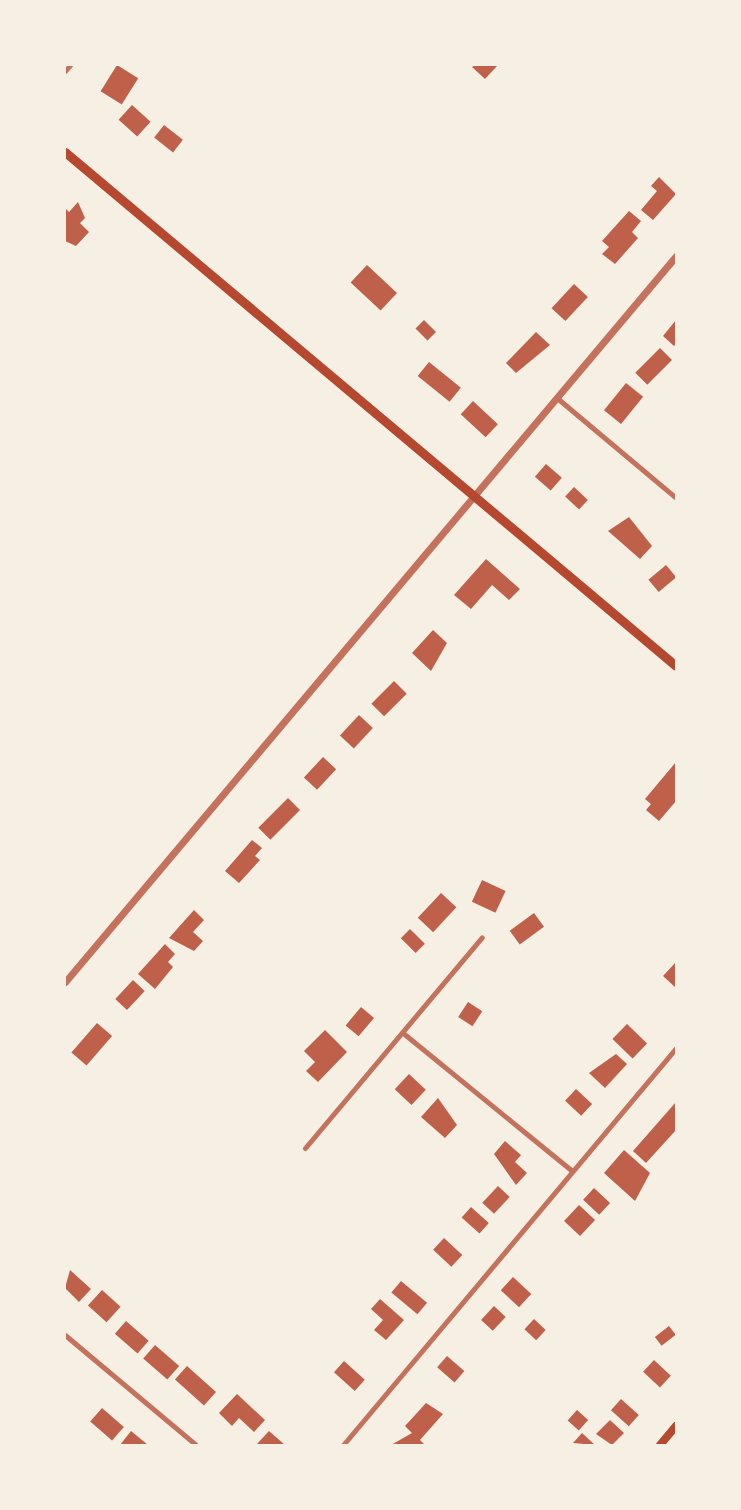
<!DOCTYPE html>
<html>
<head>
<meta charset="utf-8">
<style>
	body { margin:0 }
	#map { position:relative; width:741px; height:1510px; overflow:hidden; background:#f6efe4; font-family:"Fira Sans",sans-serif }
	div>[style] { position:absolute }
	.building>* { inset:0; background:#bf614a; transform-origin:0 0 }
	.minor>* { height:5px; margin:-2.5px; padding:0 2.5px; transform-origin:2.5px; border-radius:2.5px; background:#c5725c }
	.tertiary>* { height:7px; margin:-3.5px; padding:0 3.5px; transform-origin:3.5px; border-radius:3.5px; background:#c5725c }
	.secondary>* { height:8px; margin:-4px; padding:0 4px; transform-origin:4px; border-radius:4px; background:#b5482f }
	.primary>* { height:9px; margin:-4.5px; padding:0 4.5px; transform-origin:4.5px; border-radius:4.5px; background:#b5482f }
	span { translate:-50% -50%; white-space:nowrap; text-align:center; line-height:1.15; -webkit-text-stroke:5px #f6efe4; paint-order:stroke }
	.frame { position:absolute; inset:0; border:66px solid #f6efe4; pointer-events:none }
</style>
</head>
<body>
<div id="map">
	<div class="building">
		<i style="left:117px;top:65px;width:25px;height:31px;rotate:32deg"></i>
		<i style="clip-path:polygon(498px 65px,485px 79px,472px 67px,475px 65px)"></i>
		<i style="left:132px;top:105px;width:25px;height:20px;rotate:42deg"></i>
		<i style="left:164px;top:125px;width:24px;height:16px;rotate:38deg"></i>
		<i style="clip-path:polygon(659px 177px,676px 194px,653px 220px,641px 210px,657px 191px,651px 186px)"></i>
		<i style="clip-path:polygon(78px 202px,85px 218px,80px 223px,89px 232px,76px 246px,65px 241px,65px 208px,69px 212px)"></i>
		<i style="clip-path:polygon(629px 211px,641px 221px,632px 232px,638px 238px,615px 264px,602px 254px,609px 247px,602px 241px)"></i>
		<i style="left:367px;top:265px;width:41px;height:24px;rotate:43deg"></i>
		<i style="left:574px;top:284px;width:19px;height:33px;rotate:43deg"></i>
		<i style="left:424px;top:320px;width:17px;height:12px;rotate:45deg"></i>
		<i style="clip-path:polygon(676px 320px,676px 344px,674px 346px,663px 336px)"></i>
		<i style="clip-path:polygon(536px 332px,550px 345px,516px 373px,506px 363px)"></i>
		<i style="left:660px;top:348px;width:17px;height:35px;rotate:45deg"></i>
		<i style="left:429px;top:362px;width:41px;height:18px;rotate:39deg"></i>
		<i style="left:626px;top:383px;width:22px;height:35px;rotate:39deg"></i>
		<i style="left:473px;top:401px;width:34px;height:18px;rotate:43deg"></i>
		<i style="left:546px;top:464px;width:21px;height:17px;rotate:41deg"></i>
		<i style="left:574px;top:487px;width:19px;height:13px;rotate:43deg"></i>
		<i style="clip-path:polygon(629px 517px,652px 546px,640px 559px,608px 531px)"></i>
		<i style="clip-path:polygon(486px 559px,520px 589px,509px 600px,492px 585px,471px 609px,454px 595px)"></i>
		<i style="left:666px;top:565px;width:16px;height:23px;rotate:50deg"></i>
		<i style="clip-path:polygon(433px 630px,447px 643px,431px 671px,412px 653px)"></i>
		<i style="left:394px;top:681px;width:18px;height:32px;rotate:45deg"></i>
		<i style="left:359px;top:715px;width:19px;height:28px;rotate:43deg"></i>
		<i style="left:323px;top:757px;width:18px;height:28px;rotate:43deg"></i>
		<i style="clip-path:polygon(676px 762px,676px 801px,659px 821px,646px 810px,651px 804px,645px 799px)"></i>
		<i style="left:288px;top:798px;width:17px;height:42px;rotate:45deg"></i>
		<i style="clip-path:polygon(252px 840px,262px 848px,255px 856px,260px 860px,239px 883px,225px 871px)"></i>
		<i style="left:482px;top:880px;width:26px;height:24px;rotate:25deg"></i>
		<i style="left:441px;top:893px;width:21px;height:34px;rotate:43deg"></i>
		<i style="clip-path:polygon(194px 910px,204px 920px,193px 932px,203px 941px,194px 951px,169px 938px)"></i>
		<i style="left:534px;top:913px;width:17px;height:30px;rotate:54deg"></i>
		<i style="left:410px;top:929px;width:21px;height:13px;rotate:45deg"></i>
		<i style="clip-path:polygon(165px 944px,175px 954px,168px 962px,173px 967px,155px 989px,138px 974px)"></i>
		<i style="clip-path:polygon(676px 962px,676px 988px,663px 976px)"></i>
		<i style="left:133px;top:980px;width:16px;height:26px;rotate:43deg"></i>
		<i style="left:468px;top:1002px;width:17px;height:18px;rotate:33deg"></i>
		<i style="left:361px;top:1007px;width:17px;height:24px;rotate:40deg"></i>
		<i style="left:97px;top:1023px;width:20px;height:39px;rotate:41deg"></i>
		<i style="left:627px;top:1024px;width:28px;height:21px;rotate:44deg"></i>
		<i style="clip-path:polygon(325px 1030px,347px 1052px,318px 1082px,306px 1071px,315px 1062px,304px 1051px)"></i>
		<i style="clip-path:polygon(616px 1054px,627px 1064px,605px 1088px,589px 1073px)"></i>
		<i style="left:409px;top:1074px;width:23px;height:21px;rotate:43deg"></i>
		<i style="left:576px;top:1089px;width:22px;height:16px;rotate:43deg"></i>
		<i style="clip-path:polygon(438px 1098px,457px 1125px,445px 1138px,421px 1117px)"></i>
		<i style="clip-path:polygon(676px 1102px,676px 1130px,646px 1163px,633px 1151px)"></i>
		<i style="clip-path:polygon(505px 1141px,521px 1155px,515px 1162px,527px 1173px,516px 1185px,494px 1154px)"></i>
		<i style="clip-path:polygon(624px 1150px,650px 1173px,635px 1201px,604px 1173px)"></i>
		<i style="left:498px;top:1186px;width:16px;height:23px;rotate:43deg"></i>
		<i style="left:594px;top:1188px;width:22px;height:16px;rotate:43deg"></i>
		<i style="left:579px;top:1205px;width:22px;height:22px;rotate:43deg"></i>
		<i style="left:471px;top:1207px;width:24px;height:14px;rotate:42deg"></i>
		<i style="left:444px;top:1238px;width:25px;height:16px;rotate:43deg"></i>
		<i style="clip-path:polygon(70px 1270px,91px 1289px,79px 1302px,65px 1288px)"></i>
		<i style="left:513px;top:1277px;width:25px;height:18px;rotate:43deg"></i>
		<i style="left:401px;top:1281px;width:34px;height:15px;rotate:40deg"></i>
		<i style="left:102px;top:1290px;width:25px;height:21px;rotate:42deg"></i>
		<i style="clip-path:polygon(380px 1299px,404px 1320px,386px 1340px,374px 1330px,383px 1320px,371px 1309px)"></i>
		<i style="left:494px;top:1306px;width:16px;height:19px;rotate:43deg"></i>
		<i style="left:534px;top:1319px;width:16px;height:14px;rotate:43deg"></i>
		<i style="left:126px;top:1321px;width:30px;height:17px;rotate:41deg"></i>
		<i style="left:669px;top:1326px;width:11px;height:18px;rotate:52deg"></i>
		<i style="left:155px;top:1345px;width:32px;height:18px;rotate:41deg"></i>
		<i style="left:447px;top:1356px;width:23px;height:15px;rotate:41deg"></i>
		<i style="left:654px;top:1360px;width:23px;height:16px;rotate:43deg"></i>
		<i style="left:344px;top:1361px;width:28px;height:15px;rotate:42deg"></i>
		<i style="left:187px;top:1366px;width:39px;height:18px;rotate:42deg"></i>
		<i style="clip-path:polygon(237px 1394px,265px 1420px,254px 1432px,239px 1418px,232px 1426px,219px 1413px)"></i>
		<i style="left:621px;top:1399px;width:24px;height:15px;rotate:42deg"></i>
		<i style="clip-path:polygon(426px 1403px,443px 1414px,420px 1440px,425px 1445px,391px 1445px,412px 1433px,405px 1426px)"></i>
		<i style="left:102px;top:1408px;width:29px;height:18px;rotate:41deg"></i>
		<i style="left:577px;top:1410px;width:15px;height:14px;rotate:42deg"></i>
		<i style="clip-path:polygon(610px 1420px,624px 1433px,612px 1445px,596px 1434px)"></i>
		<i style="clip-path:polygon(131px 1431px,148px 1445px,120px 1445px)"></i>
		<i style="clip-path:polygon(269px 1431px,285px 1445px,256px 1445px)"></i>
		<i style="clip-path:polygon(582px 1433px,595px 1445px,573px 1443px)"></i>
	</div>
	<div class="minor">
		<i style="left:65px;top:71px;width:8px;rotate:-50deg"></i>
		<i style="left:557px;top:398px;width:155px;rotate:40deg"></i>
		<i style="left:403px;top:1033px;width:218px;rotate:39.2deg"></i>
		<i style="left:305px;top:1148px;width:275px;rotate:-50deg"></i>
		<i style="left:65px;top:1335px;width:171px;rotate:40deg"></i>
		<i style="left:343px;top:1445px;width:518px;rotate:-50.01deg"></i>
	</div>
	<div class="tertiary">
		<i style="left:65px;top:982px;width:949px;rotate:-49.92deg"></i>
	</div>
	<div class="secondary">
		<i style="left:660px;top:1445px;width:25px;rotate:-50deg"></i>
	</div>
	<div class="primary">
		<i style="left:65px;top:152px;width:798px;rotate:40.07deg"></i>
	</div>
	<div class="frame"></div>
</div>
</body>
</html>
